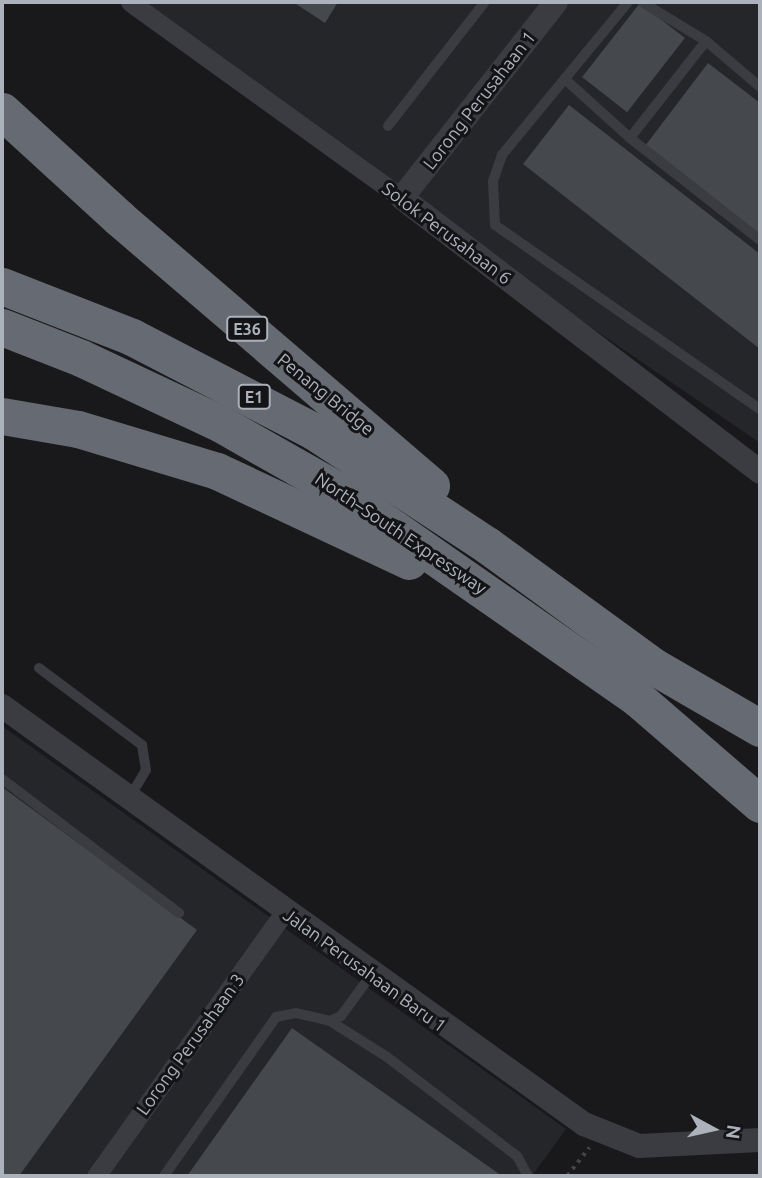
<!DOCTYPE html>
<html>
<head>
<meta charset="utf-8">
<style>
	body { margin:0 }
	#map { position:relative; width:762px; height:1178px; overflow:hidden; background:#19191c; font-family:Ubuntu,sans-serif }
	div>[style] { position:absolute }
	.built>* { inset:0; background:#252629 }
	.building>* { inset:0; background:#45484c; transform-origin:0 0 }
	.path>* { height:3.5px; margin-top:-1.75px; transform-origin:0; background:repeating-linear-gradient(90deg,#404348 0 3.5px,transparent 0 8.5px) }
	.service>* { height:10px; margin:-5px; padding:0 5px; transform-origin:5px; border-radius:5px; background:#3a3c41 }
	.minor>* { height:19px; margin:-9.5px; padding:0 9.5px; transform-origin:9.5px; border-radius:9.5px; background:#3a3c41 }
	.tertiary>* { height:24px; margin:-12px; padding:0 12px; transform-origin:12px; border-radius:12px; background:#3a3c41 }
	.motorway>* { height:37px; margin:-18.5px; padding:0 18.5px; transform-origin:18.5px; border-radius:18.5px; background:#666a72 }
	span { translate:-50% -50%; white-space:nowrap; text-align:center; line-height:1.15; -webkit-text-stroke:6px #141417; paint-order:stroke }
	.shield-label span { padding:2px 5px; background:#141417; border:2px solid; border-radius:5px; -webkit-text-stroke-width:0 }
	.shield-label { font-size:16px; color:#abb2bc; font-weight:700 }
	.street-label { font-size:18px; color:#abb2bc }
	.frame { position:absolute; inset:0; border:4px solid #abb2bc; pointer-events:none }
	.north { position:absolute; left:678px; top:1094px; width:70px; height:70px; -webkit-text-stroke:5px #141417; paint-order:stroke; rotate:98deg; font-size:19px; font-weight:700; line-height:28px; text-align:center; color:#abb2bc }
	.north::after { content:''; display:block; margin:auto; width:24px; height:32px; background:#abb2bc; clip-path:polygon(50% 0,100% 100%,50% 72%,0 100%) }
</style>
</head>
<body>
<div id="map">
	<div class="built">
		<i style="clip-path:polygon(123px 2px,760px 2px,760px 443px,433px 219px)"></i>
		<i style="clip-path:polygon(2px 726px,566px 1129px,532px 1176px,2px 1176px)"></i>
	</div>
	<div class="building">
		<i style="clip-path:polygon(293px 2px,338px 2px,325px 23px)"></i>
		<i style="left:640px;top:3px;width:57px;height:94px;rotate:38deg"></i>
		<i style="clip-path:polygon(708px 63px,760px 103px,760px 234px,645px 146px)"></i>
		<i style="clip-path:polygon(569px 105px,760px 254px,760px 349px,523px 164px)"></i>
		<i style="clip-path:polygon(2px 787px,197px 930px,19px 1176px,2px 1176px)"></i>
		<i style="clip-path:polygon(292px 1028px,502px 1176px,187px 1176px)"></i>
	</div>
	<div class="path">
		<i style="left:567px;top:1176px;width:36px;rotate:-52deg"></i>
	</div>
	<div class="service">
		<i style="left:628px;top:2px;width:198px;rotate:129.5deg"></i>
		<i style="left:502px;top:155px;width:28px;rotate:109deg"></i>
		<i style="left:493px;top:181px;width:44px;rotate:87.4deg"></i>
		<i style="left:495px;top:225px;width:323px;rotate:34.8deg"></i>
		<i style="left:642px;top:2px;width:75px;rotate:31.4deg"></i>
		<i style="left:706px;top:41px;width:71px;rotate:40.4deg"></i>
		<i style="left:567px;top:81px;width:85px;rotate:42.1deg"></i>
		<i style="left:630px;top:138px;width:165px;rotate:38.1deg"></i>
		<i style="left:388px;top:126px;width:157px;rotate:-52deg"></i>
		<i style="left:630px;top:138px;width:123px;rotate:-51.9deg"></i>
		<i style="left:39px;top:668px;width:129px;rotate:36.8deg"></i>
		<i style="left:142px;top:745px;width:25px;rotate:81deg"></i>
		<i style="left:146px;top:770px;width:33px;rotate:121deg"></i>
		<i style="left:2px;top:779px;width:222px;rotate:37.1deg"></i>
		<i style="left:330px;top:1021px;width:67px;rotate:32.3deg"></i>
		<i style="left:387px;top:1057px;width:163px;rotate:37.3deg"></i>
		<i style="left:517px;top:1156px;width:23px;rotate:61deg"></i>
		<i style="left:164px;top:1176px;width:194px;rotate:-54.8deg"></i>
		<i style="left:276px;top:1017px;width:20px;rotate:-11deg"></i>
		<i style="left:296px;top:1013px;width:35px;rotate:13deg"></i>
		<i style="left:330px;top:1021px;width:12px;rotate:-24deg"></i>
		<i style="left:341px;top:1016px;width:51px;rotate:-53.8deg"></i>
	</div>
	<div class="minor">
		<i style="left:130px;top:2px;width:335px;rotate:35.8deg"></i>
		<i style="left:96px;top:1176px;width:325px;rotate:-54.5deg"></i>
	</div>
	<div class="tertiary">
		<i style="left:556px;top:2px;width:249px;rotate:128.2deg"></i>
		<i style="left:402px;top:198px;width:451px;rotate:37.4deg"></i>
		<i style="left:2px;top:706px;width:717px;rotate:35.69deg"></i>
		<i style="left:584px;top:1124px;width:59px;rotate:21.8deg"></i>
		<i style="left:639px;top:1146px;width:121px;rotate:-2.8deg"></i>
	</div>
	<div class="motorway">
		<i style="left:2px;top:111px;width:159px;rotate:42.4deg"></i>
		<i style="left:119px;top:218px;width:411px;rotate:40.6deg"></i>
		<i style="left:2px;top:286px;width:140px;rotate:21.4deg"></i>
		<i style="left:132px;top:337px;width:206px;rotate:27.4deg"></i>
		<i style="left:315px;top:432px;width:206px;rotate:33.3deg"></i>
		<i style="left:487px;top:545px;width:205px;rotate:36.1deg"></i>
		<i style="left:653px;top:666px;width:124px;rotate:30.1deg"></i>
		<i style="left:2px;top:327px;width:85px;rotate:21.4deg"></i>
		<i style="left:81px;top:358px;width:155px;rotate:25.2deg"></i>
		<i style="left:221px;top:424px;width:144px;rotate:29.6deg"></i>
		<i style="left:346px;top:495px;width:355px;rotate:34.9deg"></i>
		<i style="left:637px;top:698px;width:162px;rotate:40.8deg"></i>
		<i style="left:2px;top:416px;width:77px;rotate:9.7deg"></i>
		<i style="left:78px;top:429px;width:145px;rotate:16.8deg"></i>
		<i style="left:217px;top:471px;width:212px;rotate:25.1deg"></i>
	</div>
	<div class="shield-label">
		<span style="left:247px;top:329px">E36</span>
		<span style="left:254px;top:397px">E1</span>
	</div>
	<div class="street-label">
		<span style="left:479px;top:100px;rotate:-52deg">Lorong Perusahaan 1</span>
		<span style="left:447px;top:233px;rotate:37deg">Solok Perusahaan 6</span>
		<span style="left:326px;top:394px;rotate:39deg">Penang Bridge</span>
		<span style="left:401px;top:533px;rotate:34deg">North–South Expressway</span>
		<span style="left:365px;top:970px;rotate:36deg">Jalan Perusahaan Baru 1</span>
		<span style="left:190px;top:1044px;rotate:-54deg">Lorong Perusahaan 3</span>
	</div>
	<div class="frame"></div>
	<div class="north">N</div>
</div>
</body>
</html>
